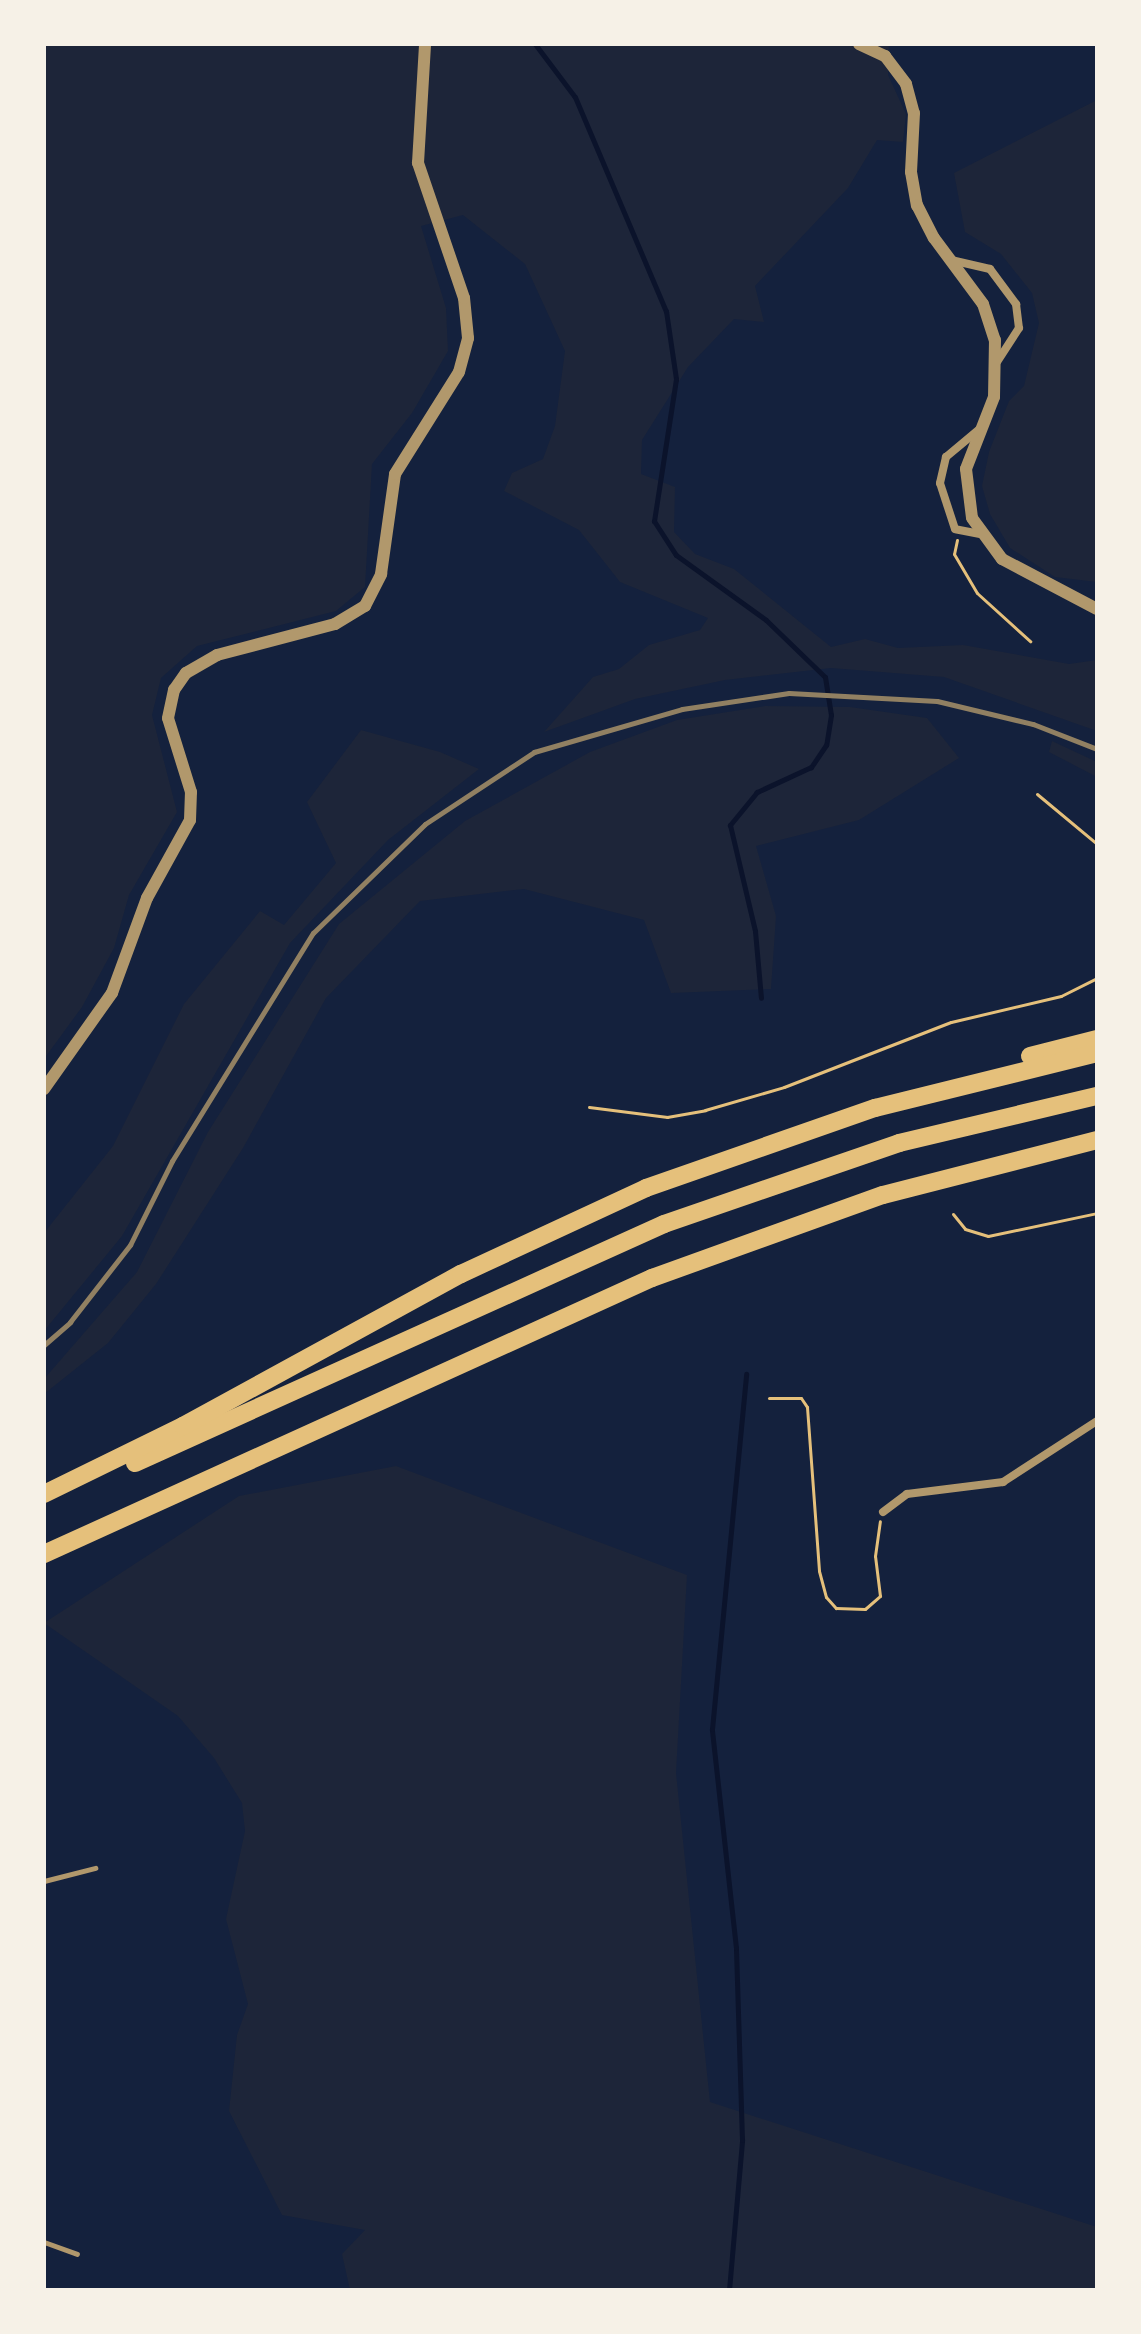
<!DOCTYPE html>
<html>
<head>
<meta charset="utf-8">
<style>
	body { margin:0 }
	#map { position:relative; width:1141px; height:2334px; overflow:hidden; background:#14213d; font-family:Mulish,sans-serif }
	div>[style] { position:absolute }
	.green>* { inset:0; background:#1d2539 }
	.stream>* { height:5px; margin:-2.5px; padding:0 2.5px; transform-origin:2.5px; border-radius:2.5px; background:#0b132b }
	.path>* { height:3px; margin:-1.5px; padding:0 1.5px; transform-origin:1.5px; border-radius:1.5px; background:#e5c07b }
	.service>* { height:5px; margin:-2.5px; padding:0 2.5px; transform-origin:2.5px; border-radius:2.5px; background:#b1986c }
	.minor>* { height:8px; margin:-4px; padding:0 4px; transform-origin:4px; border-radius:4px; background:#b1986c }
	.tertiary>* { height:12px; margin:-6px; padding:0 6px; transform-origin:6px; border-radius:6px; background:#b1986c }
	.motorway>* { height:18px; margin:-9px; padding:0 9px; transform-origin:9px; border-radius:9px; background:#e5c07b }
	.rail>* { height:5px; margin:-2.5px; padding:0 2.5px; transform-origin:2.5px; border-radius:2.5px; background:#918062 }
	span { translate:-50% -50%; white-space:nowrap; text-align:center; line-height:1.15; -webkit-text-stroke:8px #f6f1e7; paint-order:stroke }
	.frame { position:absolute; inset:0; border:46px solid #f6f1e7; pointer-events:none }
</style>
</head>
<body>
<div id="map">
	<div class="green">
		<i style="clip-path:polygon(44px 44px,889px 44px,888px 75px,906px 114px,903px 142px,877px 140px,848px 188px,755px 286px,764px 322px,734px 319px,688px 367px,642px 440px,641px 474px,675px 487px,674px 532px,695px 554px,734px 569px,831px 647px,865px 639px,898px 648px,963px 645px,1069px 664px,1097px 660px,1097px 731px,944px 677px,831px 668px,725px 680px,635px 699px,544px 732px,593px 677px,619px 669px,649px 645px,700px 630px,708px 618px,620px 582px,579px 530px,504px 491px,512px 473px,543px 459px,555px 426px,565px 351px,525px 264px,463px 215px,421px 226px,446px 308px,448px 351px,412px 413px,372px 464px,365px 587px,336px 611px,197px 646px,161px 678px,152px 715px,177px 812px,129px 895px,114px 948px,82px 1007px,44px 1059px)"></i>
		<i style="clip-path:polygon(1097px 100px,1097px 582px,1055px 577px,1010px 548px,990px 514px,982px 486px,989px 452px,1009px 401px,1024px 386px,1039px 323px,1032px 293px,1001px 254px,965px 232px,954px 173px)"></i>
		<i style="clip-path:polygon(765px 706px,850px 707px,927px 718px,959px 758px,859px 820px,756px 846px,776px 916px,771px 989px,671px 993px,644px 920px,524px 889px,420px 901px,326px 998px,243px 1148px,156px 1284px,108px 1343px,44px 1394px,44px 1379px,137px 1272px,208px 1132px,339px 924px,465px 821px,590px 752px,677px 720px)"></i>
		<i style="clip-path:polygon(361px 730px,440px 752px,479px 769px,388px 840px,290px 943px,122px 1236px,44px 1331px,44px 1233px,113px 1146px,184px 1004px,260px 911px,284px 925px,336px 863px,307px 802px)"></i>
		<i style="clip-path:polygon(1052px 741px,1097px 762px,1097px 777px,1049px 752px)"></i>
		<i style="clip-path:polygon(396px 1466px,687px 1575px,676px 1773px,710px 2102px,1097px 2227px,1097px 2290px,350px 2290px,342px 2254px,365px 2230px,282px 2215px,229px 2111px,237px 2035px,248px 2004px,226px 1919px,245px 1831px,242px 1803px,214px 1758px,178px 1716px,44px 1623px,239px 1496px)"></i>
	</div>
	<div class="stream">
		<i style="left:535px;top:44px;width:66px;rotate:53deg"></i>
		<i style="left:575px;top:97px;width:233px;rotate:67deg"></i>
		<i style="left:666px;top:311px;width:69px;rotate:81.6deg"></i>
		<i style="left:676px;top:379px;width:144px;rotate:98.8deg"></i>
		<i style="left:654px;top:521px;width:40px;rotate:57.1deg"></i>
		<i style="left:676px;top:555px;width:111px;rotate:35.8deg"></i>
		<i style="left:766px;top:620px;width:82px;rotate:44deg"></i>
		<i style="left:825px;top:677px;width:38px;rotate:81deg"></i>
		<i style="left:831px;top:715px;width:30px;rotate:99deg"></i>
		<i style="left:826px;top:745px;width:27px;rotate:124deg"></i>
		<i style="left:811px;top:767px;width:60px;rotate:155.2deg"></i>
		<i style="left:757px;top:792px;width:43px;rotate:129.3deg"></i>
		<i style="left:730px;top:825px;width:109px;rotate:76.7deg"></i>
		<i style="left:755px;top:931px;width:67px;rotate:84.9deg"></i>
		<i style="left:729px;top:2290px;width:151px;rotate:-85deg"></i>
		<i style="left:742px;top:2140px;width:192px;rotate:-91.8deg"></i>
		<i style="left:736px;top:1948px;width:220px;rotate:-96.3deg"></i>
		<i style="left:712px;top:1729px;width:357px;rotate:-84.5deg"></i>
	</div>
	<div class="path">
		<i style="left:957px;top:540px;width:14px;rotate:102deg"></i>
		<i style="left:954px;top:554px;width:45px;rotate:59.5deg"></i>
		<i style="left:977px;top:593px;width:72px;rotate:42.2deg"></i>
		<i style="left:1037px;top:794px;width:78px;rotate:39.8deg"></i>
		<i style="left:589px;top:1107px;width:79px;rotate:7.3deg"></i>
		<i style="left:667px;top:1117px;width:39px;rotate:-10deg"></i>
		<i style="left:705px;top:1110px;width:82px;rotate:-16.2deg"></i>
		<i style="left:784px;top:1087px;width:179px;rotate:-21.3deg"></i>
		<i style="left:951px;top:1022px;width:113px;rotate:-13.3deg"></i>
		<i style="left:1061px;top:996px;width:40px;rotate:-26.6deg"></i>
		<i style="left:953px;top:1214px;width:19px;rotate:51deg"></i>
		<i style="left:965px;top:1229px;width:24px;rotate:17deg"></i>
		<i style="left:988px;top:1236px;width:111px;rotate:-11.9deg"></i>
		<i style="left:769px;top:1398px;width:32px"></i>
		<i style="left:801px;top:1398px;width:11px;rotate:56deg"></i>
		<i style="left:807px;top:1407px;width:164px;rotate:85.8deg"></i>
		<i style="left:819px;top:1571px;width:27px;rotate:75deg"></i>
		<i style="left:826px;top:1597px;width:15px;rotate:48deg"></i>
		<i style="left:836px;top:1608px;width:29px;rotate:2deg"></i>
		<i style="left:865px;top:1609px;width:20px;rotate:-41deg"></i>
		<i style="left:880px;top:1596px;width:40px;rotate:-97.1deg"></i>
		<i style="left:875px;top:1556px;width:35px;rotate:-82deg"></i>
	</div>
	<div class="service">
		<i style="left:44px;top:1881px;width:53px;rotate:-14.3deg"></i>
		<i style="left:44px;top:2242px;width:35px;rotate:20deg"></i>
	</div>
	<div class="minor">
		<i style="left:951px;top:260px;width:40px;rotate:13deg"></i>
		<i style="left:990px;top:269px;width:44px;rotate:53.4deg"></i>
		<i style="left:1016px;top:304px;width:24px;rotate:83deg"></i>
		<i style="left:1019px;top:328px;width:40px;rotate:122.9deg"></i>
		<i style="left:980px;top:534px;width:25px;rotate:-169deg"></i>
		<i style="left:955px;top:529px;width:48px;rotate:-108.1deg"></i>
		<i style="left:940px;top:483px;width:27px;rotate:-77deg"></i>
		<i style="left:946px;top:457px;width:47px;rotate:-39.8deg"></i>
		<i style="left:883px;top:1512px;width:30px;rotate:-37deg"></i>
		<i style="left:907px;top:1494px;width:97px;rotate:-7.1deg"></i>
		<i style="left:1003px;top:1482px;width:112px;rotate:-33deg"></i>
	</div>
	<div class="tertiary">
		<i style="left:859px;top:44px;width:29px;rotate:25deg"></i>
		<i style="left:885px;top:56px;width:35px;rotate:53deg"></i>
		<i style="left:906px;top:84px;width:30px;rotate:75deg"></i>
		<i style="left:914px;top:113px;width:59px;rotate:92.9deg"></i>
		<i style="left:911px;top:172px;width:34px;rotate:80deg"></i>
		<i style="left:917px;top:205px;width:37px;rotate:63deg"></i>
		<i style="left:934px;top:238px;width:82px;rotate:53.4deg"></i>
		<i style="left:983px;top:304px;width:38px;rotate:72deg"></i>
		<i style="left:995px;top:340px;width:57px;rotate:91deg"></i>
		<i style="left:994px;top:397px;width:77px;rotate:111.3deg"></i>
		<i style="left:966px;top:469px;width:49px;rotate:83deg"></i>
		<i style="left:972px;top:518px;width:51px;rotate:53.8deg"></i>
		<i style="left:1002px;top:559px;width:107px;rotate:27.8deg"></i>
		<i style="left:44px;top:1089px;width:118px;rotate:-54.7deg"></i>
		<i style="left:112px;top:993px;width:101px;rotate:-69.8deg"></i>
		<i style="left:147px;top:898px;width:89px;rotate:-61.1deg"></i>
		<i style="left:190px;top:820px;width:28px;rotate:-88deg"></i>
		<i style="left:191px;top:792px;width:77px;rotate:-107.3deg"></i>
		<i style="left:168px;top:718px;width:29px;rotate:-78deg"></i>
		<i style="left:174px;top:690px;width:21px;rotate:-55deg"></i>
		<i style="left:186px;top:673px;width:36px;rotate:-30deg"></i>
		<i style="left:217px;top:655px;width:122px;rotate:-14.7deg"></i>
		<i style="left:335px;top:624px;width:35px;rotate:-31deg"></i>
		<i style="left:365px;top:606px;width:36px;rotate:-63deg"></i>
		<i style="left:381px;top:574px;width:101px;rotate:-82deg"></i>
		<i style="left:395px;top:474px;width:120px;rotate:-57.9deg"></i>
		<i style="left:459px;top:372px;width:35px;rotate:-75deg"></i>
		<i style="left:468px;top:338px;width:40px;rotate:-95.7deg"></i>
		<i style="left:464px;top:298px;width:143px;rotate:-108.8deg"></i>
		<i style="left:418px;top:163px;width:119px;rotate:-86.6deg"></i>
	</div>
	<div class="motorway">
		<i style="left:1030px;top:1056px;width:69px;rotate:-14.2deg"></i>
		<i style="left:135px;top:1463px;width:580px;rotate:-24.31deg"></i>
		<i style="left:664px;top:1224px;width:249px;rotate:-19deg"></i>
		<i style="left:899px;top:1143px;width:204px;rotate:-13.4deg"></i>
		<i style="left:44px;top:1494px;width:155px;rotate:-26.1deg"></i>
		<i style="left:183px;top:1426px;width:317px;rotate:-28.7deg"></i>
		<i style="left:461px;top:1274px;width:204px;rotate:-24.9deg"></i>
		<i style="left:646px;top:1188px;width:243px;rotate:-19.3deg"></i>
		<i style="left:875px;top:1108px;width:229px;rotate:-13.9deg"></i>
		<i style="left:44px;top:1554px;width:668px;rotate:-24.42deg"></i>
		<i style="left:652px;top:1278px;width:245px;rotate:-19.8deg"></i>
		<i style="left:883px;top:1195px;width:221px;rotate:-14.4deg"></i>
	</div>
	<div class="rail">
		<i style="left:44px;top:1345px;width:35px;rotate:-41deg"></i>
		<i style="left:70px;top:1322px;width:98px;rotate:-52.1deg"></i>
		<i style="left:130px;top:1245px;width:94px;rotate:-63.4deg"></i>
		<i style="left:172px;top:1161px;width:268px;rotate:-58.3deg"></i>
		<i style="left:313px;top:933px;width:156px;rotate:-44.2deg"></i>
		<i style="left:425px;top:824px;width:131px;rotate:-33.4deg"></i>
		<i style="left:534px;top:752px;width:154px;rotate:-16.2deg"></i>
		<i style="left:682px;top:709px;width:108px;rotate:-8.5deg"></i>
		<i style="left:789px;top:693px;width:148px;rotate:3.1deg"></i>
		<i style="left:937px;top:701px;width:99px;rotate:13.5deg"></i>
		<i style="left:1033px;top:724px;width:69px;rotate:21.3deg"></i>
	</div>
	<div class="frame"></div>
</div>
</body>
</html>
